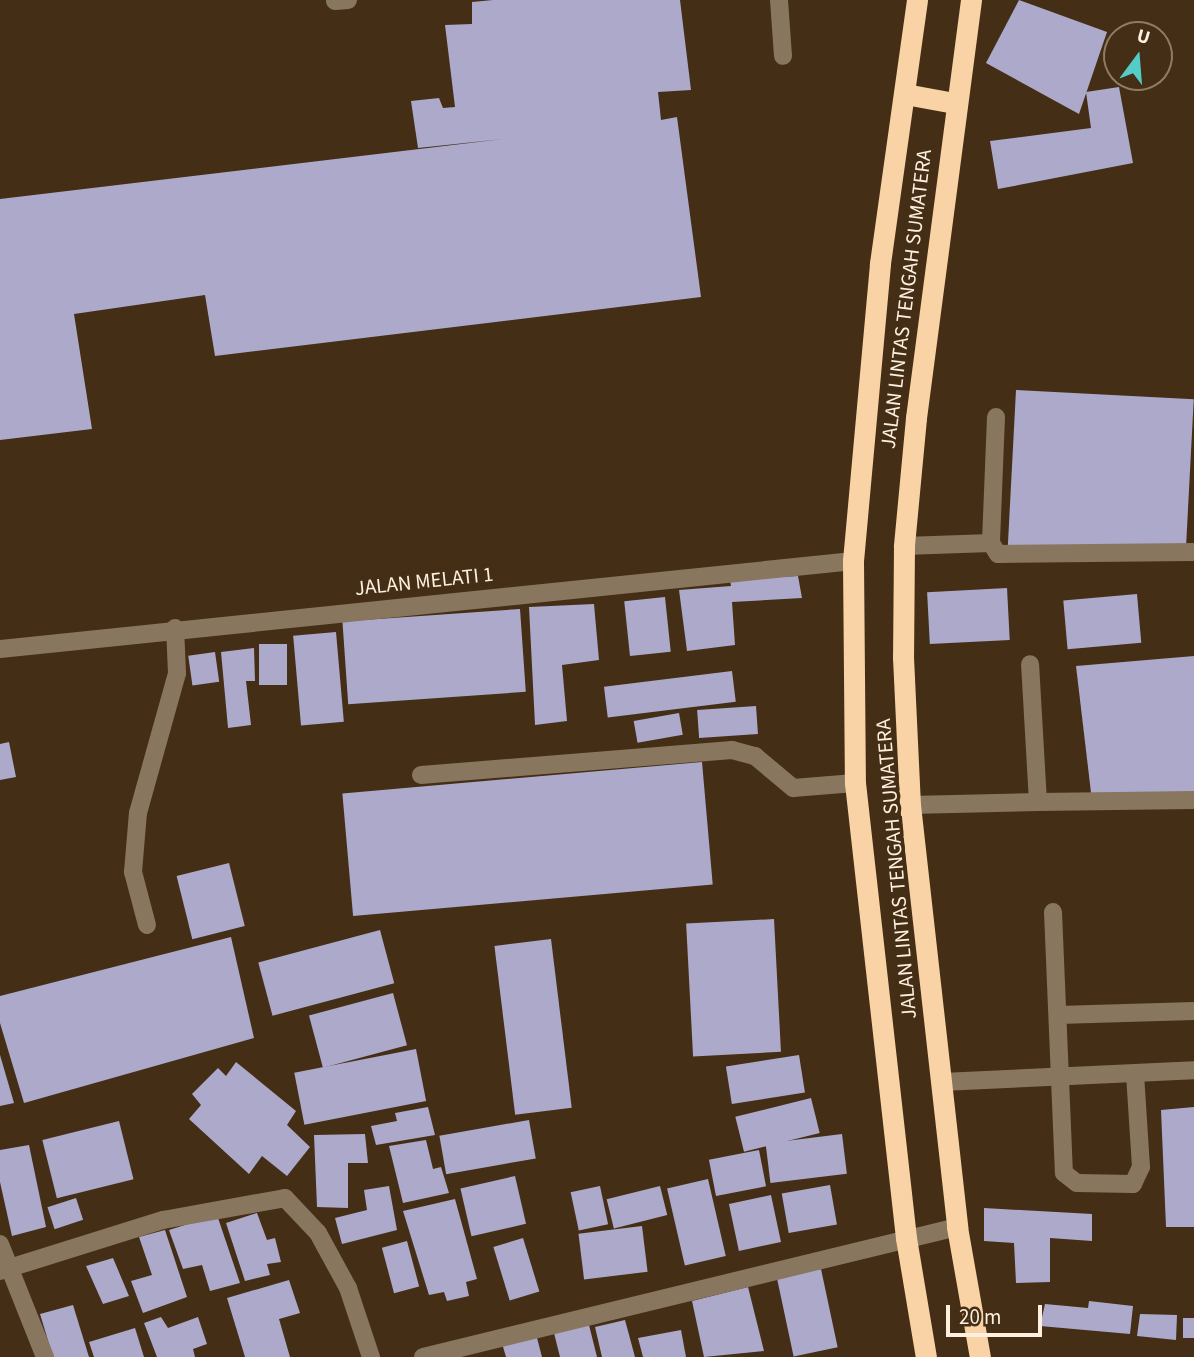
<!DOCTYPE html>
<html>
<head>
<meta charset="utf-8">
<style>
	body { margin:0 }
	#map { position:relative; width:1194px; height:1357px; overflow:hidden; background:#442e15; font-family:"Source Sans 3",sans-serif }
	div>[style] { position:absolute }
	.building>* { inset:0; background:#ada9cb; transform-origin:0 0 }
	.minor>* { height:18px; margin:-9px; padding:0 9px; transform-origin:9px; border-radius:9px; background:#89765f }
	.highway>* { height:21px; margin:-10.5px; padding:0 10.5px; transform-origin:10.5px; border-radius:10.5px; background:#f9d3a5 }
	span { translate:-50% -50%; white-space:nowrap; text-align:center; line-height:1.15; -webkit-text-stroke:7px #442e15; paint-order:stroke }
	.street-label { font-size:21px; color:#fef0e1 }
	.north { position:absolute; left:1103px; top:21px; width:70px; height:70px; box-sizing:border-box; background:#442e15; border:2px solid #8e7c67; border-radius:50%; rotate:16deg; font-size:19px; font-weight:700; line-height:28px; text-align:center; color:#fef0e1 }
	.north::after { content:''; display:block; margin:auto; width:24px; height:32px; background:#54cdc9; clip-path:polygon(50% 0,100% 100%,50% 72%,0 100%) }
	.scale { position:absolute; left:946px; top:1305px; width:96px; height:32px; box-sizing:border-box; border:4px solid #fef0e1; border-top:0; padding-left:9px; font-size:21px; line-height:24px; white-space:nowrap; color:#fef0e1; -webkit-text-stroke:5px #442e15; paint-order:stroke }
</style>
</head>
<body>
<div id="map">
	<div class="building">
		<i style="clip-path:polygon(493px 0,680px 0,691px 90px,658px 92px,661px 120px,677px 117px,701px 297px,215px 356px,205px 295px,74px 314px,92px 429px,0 440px,0 199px,503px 139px,418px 148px,411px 101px,439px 98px,443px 108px,455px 107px,445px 25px,472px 24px,472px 2px)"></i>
		<i style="clip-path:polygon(1019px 0,1107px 32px,1079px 114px,986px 63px)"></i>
		<i style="clip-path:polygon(1119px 87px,1133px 163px,998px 189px,990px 141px,1091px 128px,1086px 92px)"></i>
		<i style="left:1016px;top:390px;width:178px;height:162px;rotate:3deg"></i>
		<i style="clip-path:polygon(798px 576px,802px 598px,732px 602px,735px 645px,687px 651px,679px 590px,731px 586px,730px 580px)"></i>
		<i style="left:1007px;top:588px;width:52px;height:80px;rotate:87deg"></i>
		<i style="left:1137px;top:594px;width:49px;height:74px;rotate:85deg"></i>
		<i style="left:665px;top:597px;width:55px;height:41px;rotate:84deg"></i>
		<i style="clip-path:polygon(594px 604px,599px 660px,562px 665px,567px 721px,535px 725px,529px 607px)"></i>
		<i style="left:520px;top:609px;width:83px;height:178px;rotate:86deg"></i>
		<i style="left:336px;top:632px;width:90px;height:43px;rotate:85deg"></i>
		<i style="left:259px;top:644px;width:28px;height:41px"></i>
		<i style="clip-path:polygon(254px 648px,255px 681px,246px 681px,251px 725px,228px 728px,221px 652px)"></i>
		<i style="left:215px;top:652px;width:30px;height:27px;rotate:82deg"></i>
		<i style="clip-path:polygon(1194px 656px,1194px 793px,1092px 801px,1076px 666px)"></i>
		<i style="left:732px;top:671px;width:31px;height:129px;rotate:83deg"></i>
		<i style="left:756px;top:706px;width:28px;height:59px;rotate:86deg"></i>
		<i style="left:679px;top:713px;width:22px;height:46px;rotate:80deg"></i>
		<i style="clip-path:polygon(9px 742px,16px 777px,0 780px,0 744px)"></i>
		<i style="left:702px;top:762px;width:123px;height:361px;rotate:85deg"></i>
		<i style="left:229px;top:863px;width:65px;height:54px;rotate:76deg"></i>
		<i style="left:774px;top:919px;width:133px;height:88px;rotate:87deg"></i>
		<i style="left:380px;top:930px;width:55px;height:126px;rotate:75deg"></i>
		<i style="clip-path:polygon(231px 937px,254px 1038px,24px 1103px,0 1023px,0 996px)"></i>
		<i style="left:551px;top:939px;width:170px;height:57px;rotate:83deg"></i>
		<i style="left:393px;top:993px;width:54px;height:87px;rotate:75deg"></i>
		<i style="left:416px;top:1049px;width:53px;height:124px;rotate:79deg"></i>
		<i style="clip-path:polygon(0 1055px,14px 1103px,0 1106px)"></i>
		<i style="left:799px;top:1055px;width:38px;height:74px;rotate:81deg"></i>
		<i style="clip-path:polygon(236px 1062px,296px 1111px,287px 1125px,310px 1147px,287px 1176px,262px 1156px,249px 1174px,189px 1119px,201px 1105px,192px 1094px,218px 1068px,226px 1076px)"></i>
		<i style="left:811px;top:1098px;width:36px;height:78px;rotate:76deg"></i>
		<i style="clip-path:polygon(428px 1107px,435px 1135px,376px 1145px,371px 1126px,397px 1121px,395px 1113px)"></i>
		<i style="clip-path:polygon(1194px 1107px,1194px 1227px,1166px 1227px,1161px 1110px)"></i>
		<i style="left:529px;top:1120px;width:39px;height:91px;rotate:80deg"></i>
		<i style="left:119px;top:1121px;width:60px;height:79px;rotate:76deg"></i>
		<i style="clip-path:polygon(365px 1134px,368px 1163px,348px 1163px,348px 1208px,317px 1207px,314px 1135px)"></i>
		<i style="left:842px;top:1134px;width:40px;height:77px;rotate:83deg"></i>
		<i style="clip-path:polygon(426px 1140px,433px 1169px,441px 1167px,449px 1193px,403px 1203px,389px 1146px)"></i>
		<i style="clip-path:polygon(29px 1145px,46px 1227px,12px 1236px,0 1182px,0 1150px)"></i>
		<i style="left:759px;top:1150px;width:37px;height:51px;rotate:79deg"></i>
		<i style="left:515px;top:1176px;width:49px;height:56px;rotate:77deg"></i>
		<i style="left:708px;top:1179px;width:79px;height:42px;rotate:77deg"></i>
		<i style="left:830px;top:1185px;width:40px;height:49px;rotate:80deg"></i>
		<i style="clip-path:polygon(389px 1186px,397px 1230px,342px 1244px,335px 1218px,367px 1210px,364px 1190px)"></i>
		<i style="left:600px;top:1186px;width:39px;height:30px;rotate:78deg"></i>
		<i style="left:660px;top:1186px;width:30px;height:55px;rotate:76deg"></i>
		<i style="left:771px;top:1195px;width:48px;height:43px;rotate:78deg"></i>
		<i style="left:76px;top:1198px;width:23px;height:30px;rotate:72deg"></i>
		<i style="clip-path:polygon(455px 1199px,477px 1279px,466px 1282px,469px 1296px,447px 1301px,444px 1292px,429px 1295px,403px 1211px)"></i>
		<i style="clip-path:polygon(984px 1208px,1092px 1214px,1092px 1241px,1050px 1238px,1050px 1282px,1016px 1283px,1014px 1243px,984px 1241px)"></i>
		<i style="clip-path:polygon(257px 1213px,267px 1240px,275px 1238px,281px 1262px,267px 1264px,270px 1275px,245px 1281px,226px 1223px)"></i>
		<i style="clip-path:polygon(217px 1215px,240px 1283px,210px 1291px,202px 1265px,183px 1269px,169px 1230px)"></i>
		<i style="left:642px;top:1226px;width:46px;height:64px;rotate:83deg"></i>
		<i style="clip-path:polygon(165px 1230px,187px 1297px,143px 1313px,131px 1281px,152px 1275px,139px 1237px)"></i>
		<i style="left:523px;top:1238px;width:56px;height:31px;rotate:73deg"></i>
		<i style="left:407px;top:1241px;width:47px;height:26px;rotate:75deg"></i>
		<i style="clip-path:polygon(113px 1258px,129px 1296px,103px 1304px,86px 1266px)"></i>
		<i style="left:821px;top:1269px;width:80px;height:45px;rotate:78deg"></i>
		<i style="clip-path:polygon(289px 1280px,300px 1313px,279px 1319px,290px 1357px,245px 1357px,227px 1298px)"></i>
		<i style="clip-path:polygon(748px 1287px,764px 1351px,704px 1357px,692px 1301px)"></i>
		<i style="clip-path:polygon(1089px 1301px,1133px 1306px,1130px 1334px,1040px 1326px,1045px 1304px,1088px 1308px)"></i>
		<i style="clip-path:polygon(73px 1305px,89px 1357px,53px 1357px,40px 1314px)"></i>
		<i style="clip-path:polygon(1140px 1314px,1177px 1315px,1176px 1340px,1137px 1336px)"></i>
		<i style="clip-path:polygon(161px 1317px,168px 1328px,198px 1317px,207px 1344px,193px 1349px,195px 1357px,157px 1357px,144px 1323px)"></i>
		<i style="left:1183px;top:1318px;width:11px;height:20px"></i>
		<i style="clip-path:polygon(625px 1320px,635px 1357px,602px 1357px,595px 1327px)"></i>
		<i style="clip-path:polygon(589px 1325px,597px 1357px,560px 1357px,554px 1333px)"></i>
		<i style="clip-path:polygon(135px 1328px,144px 1357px,94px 1357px,89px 1342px)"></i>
		<i style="clip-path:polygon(681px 1330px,686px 1357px,643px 1357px,638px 1338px)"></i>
		<i style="clip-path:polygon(536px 1334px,542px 1357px,506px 1357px,501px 1340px)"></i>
	</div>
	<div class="minor">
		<i style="left:779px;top:0;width:56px;rotate:85.9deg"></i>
		<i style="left:335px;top:1px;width:13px;rotate:-4deg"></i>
		<i style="left:996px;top:417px;width:126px;rotate:92.3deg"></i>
		<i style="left:991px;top:543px;width:13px;rotate:58deg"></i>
		<i style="left:998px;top:554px;width:196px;rotate:-0.6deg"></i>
		<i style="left:904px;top:546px;width:87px;rotate:-2deg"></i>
		<i style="left:0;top:649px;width:858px;rotate:-5.89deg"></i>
		<i style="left:421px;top:775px;width:312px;rotate:-4.6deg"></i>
		<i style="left:732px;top:750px;width:24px;rotate:15deg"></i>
		<i style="left:755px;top:756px;width:50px;rotate:40.1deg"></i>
		<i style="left:793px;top:788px;width:62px;rotate:-4.6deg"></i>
		<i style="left:1038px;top:802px;width:156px;rotate:-0.7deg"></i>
		<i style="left:910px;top:805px;width:128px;rotate:-1.3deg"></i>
		<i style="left:1038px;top:802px;width:138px;rotate:-93.3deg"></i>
		<i style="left:1053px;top:912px;width:261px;rotate:87.6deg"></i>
		<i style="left:1064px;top:1173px;width:16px;rotate:38deg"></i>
		<i style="left:1077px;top:1183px;width:56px;rotate:1deg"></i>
		<i style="left:1133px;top:1184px;width:19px;rotate:-65deg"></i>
		<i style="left:1141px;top:1167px;width:94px;rotate:-93.7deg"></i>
		<i style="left:147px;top:925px;width:55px;rotate:-104.8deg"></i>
		<i style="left:133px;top:872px;width:59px;rotate:-85.2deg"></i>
		<i style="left:138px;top:813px;width:145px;rotate:-74.4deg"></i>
		<i style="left:177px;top:673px;width:45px;rotate:-92.5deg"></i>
		<i style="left:1058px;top:1015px;width:136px;rotate:-1.7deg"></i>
		<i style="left:942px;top:1082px;width:252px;rotate:-2.7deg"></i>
		<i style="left:0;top:1244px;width:122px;rotate:68.3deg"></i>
		<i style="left:0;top:1271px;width:171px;rotate:-17.4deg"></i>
		<i style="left:163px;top:1220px;width:124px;rotate:-10.2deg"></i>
		<i style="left:285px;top:1198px;width:48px;rotate:46.7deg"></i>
		<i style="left:318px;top:1233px;width:63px;rotate:61.4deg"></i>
		<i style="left:348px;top:1288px;width:73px;rotate:71.6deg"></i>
		<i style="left:423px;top:1357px;width:550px;rotate:-13.68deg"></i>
	</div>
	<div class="highway">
		<i style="left:917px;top:0;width:267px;rotate:98deg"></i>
		<i style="left:880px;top:264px;width:298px;rotate:95.2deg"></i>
		<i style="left:853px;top:561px;width:222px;rotate:89.5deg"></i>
		<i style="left:855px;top:783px;width:458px;rotate:83.6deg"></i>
		<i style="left:906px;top:1238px;width:121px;rotate:80.5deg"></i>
		<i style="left:971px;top:0;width:422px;rotate:97.5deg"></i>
		<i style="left:916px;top:418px;width:129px;rotate:95.4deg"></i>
		<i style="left:904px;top:546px;width:111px;rotate:90.5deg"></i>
		<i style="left:903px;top:657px;width:148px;rotate:87.3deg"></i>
		<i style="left:910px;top:805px;width:425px;rotate:83.6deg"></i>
		<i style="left:957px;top:1227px;width:132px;rotate:80deg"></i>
		<i style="left:905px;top:94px;width:50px;rotate:10.4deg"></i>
	</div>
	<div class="street-label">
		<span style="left:906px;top:299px;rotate:-83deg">JALAN LINTAS TENGAH SUMATERA</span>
		<span style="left:424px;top:581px;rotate:-6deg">JALAN MELATI 1</span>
		<span style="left:896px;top:869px;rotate:-95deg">JALAN LINTAS TENGAH SUMATERA</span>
	</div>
	<div class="north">U</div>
	<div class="scale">20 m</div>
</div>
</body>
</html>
